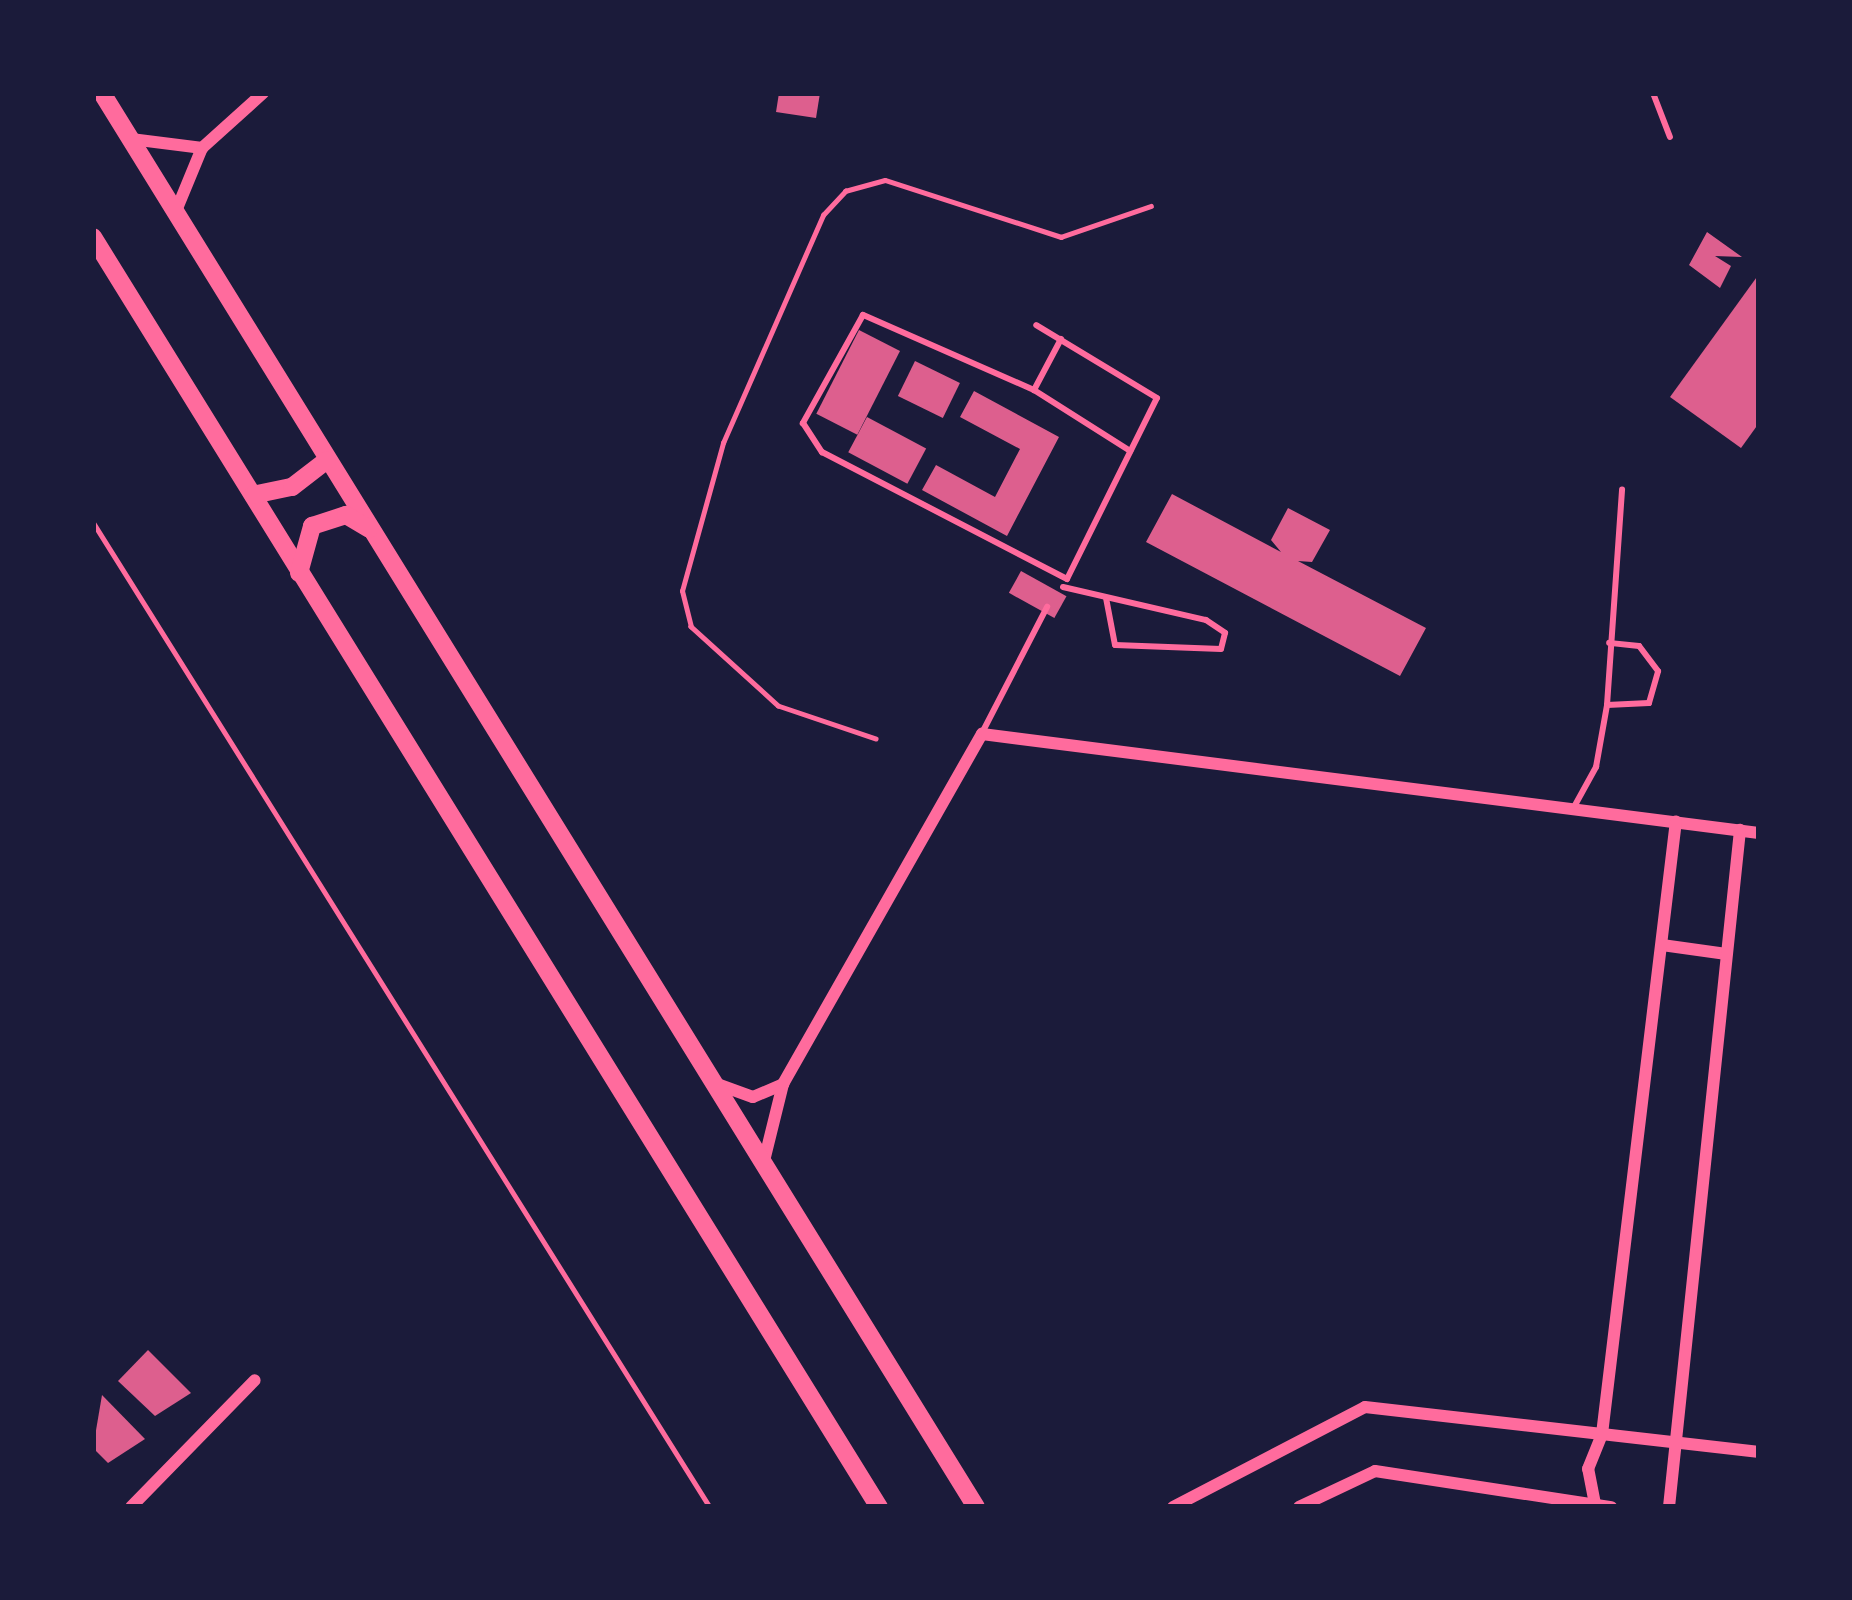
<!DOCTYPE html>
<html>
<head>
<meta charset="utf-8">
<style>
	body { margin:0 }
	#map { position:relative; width:1852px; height:1600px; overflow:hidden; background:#1b1b3a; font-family:"Titillium Web",sans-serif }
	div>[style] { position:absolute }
	.building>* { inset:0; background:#dd5f8e; transform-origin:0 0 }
	.path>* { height:4.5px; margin:-2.25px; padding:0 2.25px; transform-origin:2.25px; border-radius:2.25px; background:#ff6b9d }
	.service>* { height:6px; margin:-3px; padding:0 3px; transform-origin:3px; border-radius:3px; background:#ff6b9d }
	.minor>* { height:12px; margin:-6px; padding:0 6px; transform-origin:6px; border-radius:6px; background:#ff6b9d }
	.primary>* { height:18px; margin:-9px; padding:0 9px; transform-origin:9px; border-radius:9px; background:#ff6b9d }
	span { translate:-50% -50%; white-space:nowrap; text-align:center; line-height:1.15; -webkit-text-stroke:12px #1b1b3a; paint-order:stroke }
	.frame { position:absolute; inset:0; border:96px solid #1b1b3a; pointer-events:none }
</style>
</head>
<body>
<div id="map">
	<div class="building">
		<i style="clip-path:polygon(779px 93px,820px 93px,816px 118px,776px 112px)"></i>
		<i style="clip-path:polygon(1707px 232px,1742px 257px,1715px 256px,1731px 266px,1720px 288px,1689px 265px)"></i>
		<i style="clip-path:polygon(1759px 274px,1759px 423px,1741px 448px,1670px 397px)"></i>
		<i style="left:859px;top:330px;width:46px;height:94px;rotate:27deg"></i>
		<i style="left:915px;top:361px;width:50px;height:39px;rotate:26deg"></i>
		<i style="clip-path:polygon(974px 391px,1059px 437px,1007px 536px,922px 490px,936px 465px,995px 497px,1020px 449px,960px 417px)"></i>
		<i style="left:867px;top:417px;width:67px;height:40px;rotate:28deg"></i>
		<i style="clip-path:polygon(1172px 494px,1281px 552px,1271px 540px,1288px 508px,1330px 530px,1312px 562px,1298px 561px,1426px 628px,1400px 676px,1146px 542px)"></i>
		<i style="left:1021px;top:571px;width:52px;height:25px;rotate:29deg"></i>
		<i style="clip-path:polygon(148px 1350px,191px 1393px,155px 1416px,118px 1381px)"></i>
		<i style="clip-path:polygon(102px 1395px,145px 1439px,108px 1463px,93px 1448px)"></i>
	</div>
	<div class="path">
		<i style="left:93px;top:522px;width:1162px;rotate:57.94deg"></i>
		<i style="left:876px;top:739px;width:103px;rotate:-161.4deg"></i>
		<i style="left:778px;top:706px;width:118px;rotate:-137.8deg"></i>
		<i style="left:691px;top:627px;width:37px;rotate:-104deg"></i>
		<i style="left:682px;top:591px;width:154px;rotate:-74.5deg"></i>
		<i style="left:723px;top:443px;width:249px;rotate:-66.3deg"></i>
		<i style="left:823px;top:215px;width:33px;rotate:-47deg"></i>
		<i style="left:845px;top:191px;width:41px;rotate:-15.4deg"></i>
		<i style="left:885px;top:180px;width:185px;rotate:17.9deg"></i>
		<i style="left:1061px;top:237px;width:95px;rotate:-19deg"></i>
	</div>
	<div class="service">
		<i style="left:1653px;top:93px;width:47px;rotate:68.9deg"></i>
		<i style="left:1061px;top:339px;width:58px;rotate:117.9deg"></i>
		<i style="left:1034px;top:390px;width:114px;rotate:32.4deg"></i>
		<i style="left:1034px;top:390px;width:187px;rotate:-156.3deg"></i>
		<i style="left:863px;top:315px;width:124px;rotate:119.1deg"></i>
		<i style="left:803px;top:423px;width:35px;rotate:57deg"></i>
		<i style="left:822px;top:452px;width:276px;rotate:27.4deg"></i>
		<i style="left:1067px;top:579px;width:202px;rotate:-63.6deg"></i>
		<i style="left:1157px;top:398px;width:141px;rotate:-148.9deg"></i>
		<i style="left:1063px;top:587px;width:147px;rotate:13deg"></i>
		<i style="left:1206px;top:620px;width:23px;rotate:34deg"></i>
		<i style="left:1225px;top:633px;width:16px;rotate:104deg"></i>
		<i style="left:1221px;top:649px;width:106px;rotate:-177.8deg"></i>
		<i style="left:1115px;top:645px;width:48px;rotate:-100.8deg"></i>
		<i style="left:1607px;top:705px;width:42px;rotate:-2.7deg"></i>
		<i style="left:1649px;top:703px;width:33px;rotate:-74deg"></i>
		<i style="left:1658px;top:671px;width:31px;rotate:-127deg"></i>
		<i style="left:1639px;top:646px;width:30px;rotate:-174deg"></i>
		<i style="left:983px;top:731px;width:140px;rotate:-62.7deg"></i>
		<i style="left:1574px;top:807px;width:46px;rotate:-61.2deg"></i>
		<i style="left:1596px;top:767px;width:63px;rotate:-79.9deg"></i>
		<i style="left:1607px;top:705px;width:216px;rotate:-86deg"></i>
	</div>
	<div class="minor">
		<i style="left:131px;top:139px;width:72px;rotate:7.2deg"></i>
		<i style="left:176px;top:211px;width:68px;rotate:-67.6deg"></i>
		<i style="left:202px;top:148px;width:82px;rotate:-42deg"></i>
		<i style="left:1662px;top:945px;width:65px;rotate:8deg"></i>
		<i style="left:717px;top:1084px;width:38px;rotate:20deg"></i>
		<i style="left:753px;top:1097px;width:33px;rotate:-23deg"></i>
		<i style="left:764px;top:1161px;width:79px;rotate:-76.1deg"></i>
		<i style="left:783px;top:1084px;width:403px;rotate:-60.4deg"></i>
		<i style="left:982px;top:734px;width:783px;rotate:7.26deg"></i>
		<i style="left:1595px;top:1504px;width:36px;rotate:-101deg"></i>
		<i style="left:1588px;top:1469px;width:38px;rotate:-68deg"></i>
		<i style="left:1602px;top:1434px;width:617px;rotate:-83.12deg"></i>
		<i style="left:131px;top:1507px;width:177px;rotate:-45.7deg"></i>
		<i style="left:1173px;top:1507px;width:216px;rotate:-27.5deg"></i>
		<i style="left:1365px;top:1407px;width:397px;rotate:6.5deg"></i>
		<i style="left:1299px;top:1507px;width:84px;rotate:-25.3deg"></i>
		<i style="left:1375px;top:1471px;width:239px;rotate:8.7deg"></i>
		<i style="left:1669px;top:1507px;width:681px;rotate:-84.01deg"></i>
	</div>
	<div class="primary">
		<i style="left:102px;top:93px;width:1662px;rotate:58.28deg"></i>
		<i style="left:93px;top:237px;width:1494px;rotate:58.25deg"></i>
		<i style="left:253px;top:495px;width:40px;rotate:-12deg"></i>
		<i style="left:292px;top:487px;width:44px;rotate:-37.6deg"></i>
		<i style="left:299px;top:573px;width:49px;rotate:-74.5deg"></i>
		<i style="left:312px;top:526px;width:36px;rotate:-18deg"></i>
		<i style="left:346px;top:515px;width:27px;rotate:31deg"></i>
	</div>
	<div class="frame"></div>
</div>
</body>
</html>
